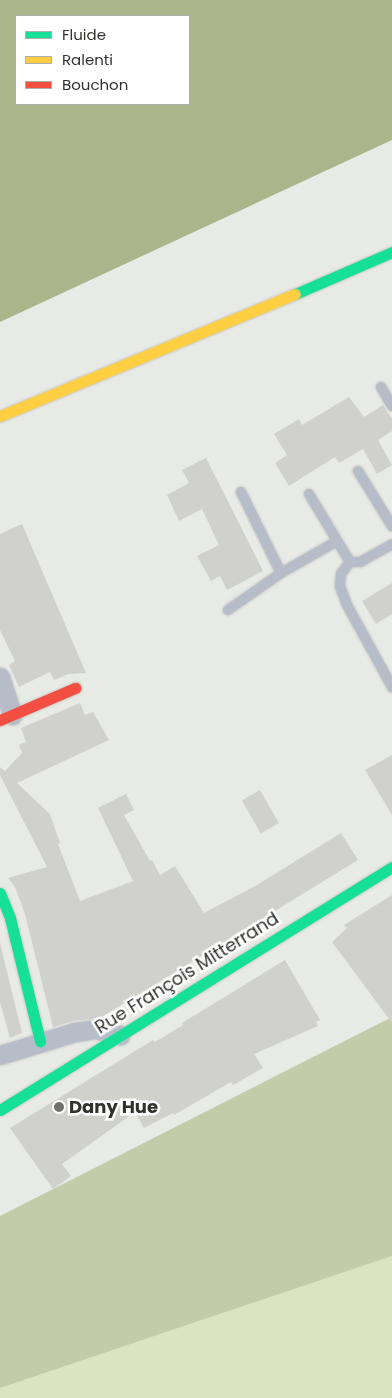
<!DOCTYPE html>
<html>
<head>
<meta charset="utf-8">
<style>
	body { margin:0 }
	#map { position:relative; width:392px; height:1398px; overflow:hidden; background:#e8eae5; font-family:Poppins,sans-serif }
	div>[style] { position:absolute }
	.green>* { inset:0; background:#dbe3c2 }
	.forest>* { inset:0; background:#c4cba8 }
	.water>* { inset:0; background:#acb58a }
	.building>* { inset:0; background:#d0d1cd; transform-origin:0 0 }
	.roads { filter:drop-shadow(0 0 1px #c7c8c5) drop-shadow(0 0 1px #c7c8c5) }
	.lane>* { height:10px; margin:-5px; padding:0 5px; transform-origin:5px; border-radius:5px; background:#b6bdc9 }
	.street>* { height:19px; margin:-9.5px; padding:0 9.5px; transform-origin:9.5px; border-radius:9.5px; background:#b6bdc9 }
	.fast>* { height:11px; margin:-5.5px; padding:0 5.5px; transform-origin:5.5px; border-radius:5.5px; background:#16e098 }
	.slow>* { height:11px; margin:-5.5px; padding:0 5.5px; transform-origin:5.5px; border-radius:5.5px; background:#ffcf43 }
	.jam>* { height:11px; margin:-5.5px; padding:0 5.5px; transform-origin:5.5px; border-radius:5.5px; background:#f24e42 }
	.dots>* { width:14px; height:14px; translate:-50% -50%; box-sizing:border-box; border:2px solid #fff; border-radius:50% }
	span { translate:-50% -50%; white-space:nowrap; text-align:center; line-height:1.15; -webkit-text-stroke:5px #fff; paint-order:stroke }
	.street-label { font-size:18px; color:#31322f }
	.poi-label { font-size:18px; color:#31322f; font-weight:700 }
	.left { translate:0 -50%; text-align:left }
	.legend { position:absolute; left:15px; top:15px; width:175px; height:90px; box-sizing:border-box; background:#fff; border:1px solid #adadac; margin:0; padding:6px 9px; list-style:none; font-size:15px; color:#31322f }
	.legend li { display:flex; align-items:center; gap:10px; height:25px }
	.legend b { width:25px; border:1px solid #adadac }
</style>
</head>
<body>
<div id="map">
	<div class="green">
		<i style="clip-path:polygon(392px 1256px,392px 1398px,0 1398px,0 1388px)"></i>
	</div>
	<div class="forest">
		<i style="clip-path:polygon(392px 1017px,392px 1256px,0 1388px,0 1216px)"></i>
	</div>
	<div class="water">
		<i style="clip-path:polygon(evenodd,0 0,392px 0,392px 140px,0 322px,0 0,16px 16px,189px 16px,189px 104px,16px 104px,16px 16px)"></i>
	</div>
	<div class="building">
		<i style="clip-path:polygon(349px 397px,364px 417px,383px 405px,392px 419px,392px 431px,378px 440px,392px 465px,377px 474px,363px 449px,339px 463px,335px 457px,289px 486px,275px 463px,287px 455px,274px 434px,299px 419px,302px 425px)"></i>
		<i style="clip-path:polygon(206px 458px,263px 571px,227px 590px,220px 576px,211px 581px,197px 556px,219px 545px,202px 509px,179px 521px,167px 495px,189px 483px,182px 470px)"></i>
		<i style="clip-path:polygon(22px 524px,86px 673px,69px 674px,54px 680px,50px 672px,19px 687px,9px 665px,15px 661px,0 630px,0 534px)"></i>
		<i style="clip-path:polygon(392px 583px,392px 614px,376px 624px,362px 601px)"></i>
		<i style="clip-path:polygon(80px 703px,85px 715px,93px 712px,109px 740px,17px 783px,50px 814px,60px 843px,58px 844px,80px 901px,133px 881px,98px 808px,126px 794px,134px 810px,124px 815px,150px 861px,152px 860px,160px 875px,175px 866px,204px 913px,257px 885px,341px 833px,358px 860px,100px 1018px,73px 1021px,53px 1027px,25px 914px,15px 887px,8px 878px,47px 867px,0 775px,0 767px,5px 771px,22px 753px,19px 745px,26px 742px,21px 728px)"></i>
		<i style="clip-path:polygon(392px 755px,392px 815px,365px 770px)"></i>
		<i style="left:260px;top:790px;width:38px;height:21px;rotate:60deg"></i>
		<i style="clip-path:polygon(392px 895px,392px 1023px,332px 942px,347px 928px,344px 925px)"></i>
		<i style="clip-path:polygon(0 943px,22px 1033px,10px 1038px,0 1002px)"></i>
		<i style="clip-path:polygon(285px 960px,320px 1020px,316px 1022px,318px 1026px,254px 1054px,263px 1068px,233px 1085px,231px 1082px,174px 1115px,173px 1113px,144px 1128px,135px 1112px,62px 1164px,71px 1176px,53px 1189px,10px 1128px,153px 1040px,155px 1042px,183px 1025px,182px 1023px)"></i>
	</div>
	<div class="roads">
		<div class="lane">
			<i style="left:381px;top:387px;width:22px;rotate:60deg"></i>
			<i style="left:358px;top:471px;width:65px;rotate:58.3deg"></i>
			<i style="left:241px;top:492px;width:90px;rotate:63.7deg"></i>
			<i style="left:281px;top:573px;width:64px;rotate:-29.7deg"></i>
			<i style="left:309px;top:494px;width:79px;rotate:58.9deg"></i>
			<i style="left:350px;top:562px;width:10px"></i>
			<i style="left:360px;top:562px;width:37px;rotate:-29deg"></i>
			<i style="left:350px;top:562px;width:15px;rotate:127deg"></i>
			<i style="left:341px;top:574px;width:12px;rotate:95deg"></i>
			<i style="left:340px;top:586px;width:20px;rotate:70deg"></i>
			<i style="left:347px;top:605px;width:94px;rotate:61.2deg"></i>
			<i style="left:228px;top:610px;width:65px;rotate:-34.9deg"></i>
		</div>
		<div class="street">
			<i style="left:0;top:677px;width:40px;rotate:72deg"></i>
			<i style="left:0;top:1055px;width:78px;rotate:-17deg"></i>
			<i style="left:75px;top:1032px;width:22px;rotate:-8deg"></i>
			<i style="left:97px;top:1029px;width:24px;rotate:15deg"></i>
		</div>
		<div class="fast">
			<i style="left:295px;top:294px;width:106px;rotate:-23.4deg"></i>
			<i style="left:0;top:893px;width:27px;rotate:68deg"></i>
			<i style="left:10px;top:918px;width:127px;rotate:76.3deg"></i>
			<i style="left:0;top:1110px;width:461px;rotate:-31.8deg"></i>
		</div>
		<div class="slow">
			<i style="left:0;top:416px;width:319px;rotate:-22.5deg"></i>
		</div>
		<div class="jam">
			<i style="left:0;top:720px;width:82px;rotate:-23.1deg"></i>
		</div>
	</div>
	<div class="dots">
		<i style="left:59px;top:1107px;background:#71726f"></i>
	</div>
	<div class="street-label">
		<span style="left:187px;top:973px;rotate:-32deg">Rue François Mitterrand</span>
	</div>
	<div class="poi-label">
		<span class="left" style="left:69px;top:1107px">Dany Hue</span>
	</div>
	<ul class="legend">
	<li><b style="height:6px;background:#16e098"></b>Fluide</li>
	<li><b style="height:6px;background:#ffcf43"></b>Ralenti</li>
	<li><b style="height:6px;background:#f24e42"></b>Bouchon</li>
	</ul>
</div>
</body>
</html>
